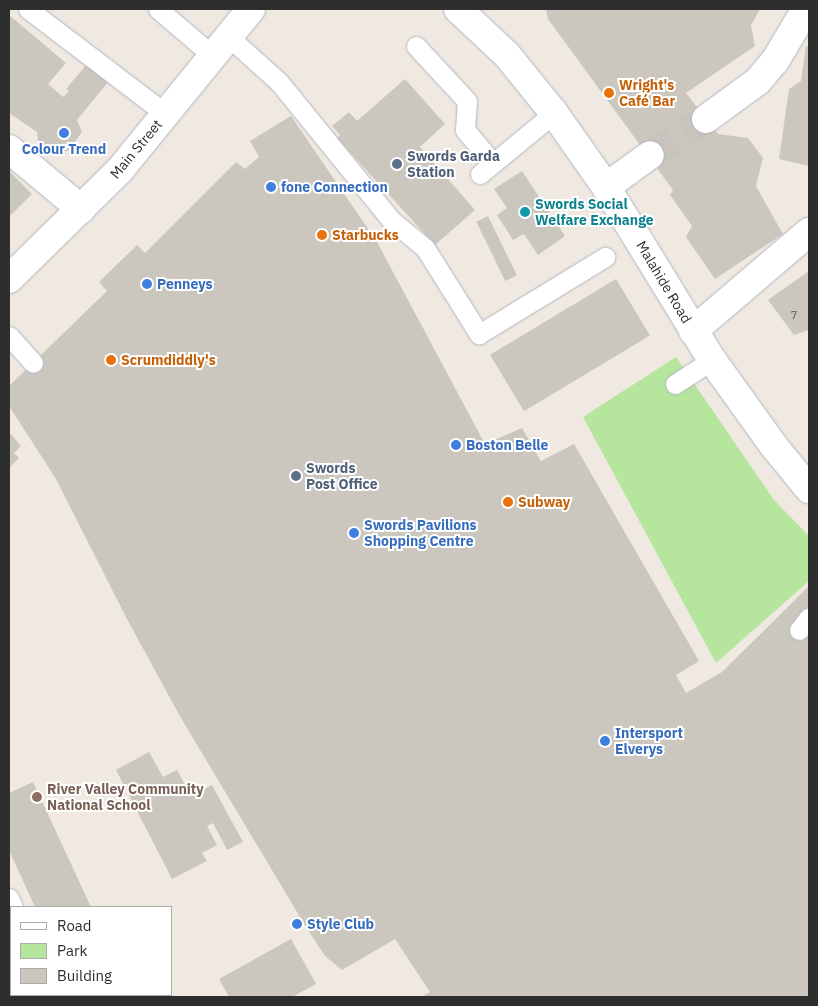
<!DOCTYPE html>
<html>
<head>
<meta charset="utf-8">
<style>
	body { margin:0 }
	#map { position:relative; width:818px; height:1006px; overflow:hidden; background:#efe9e1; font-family:"IBM Plex Sans",sans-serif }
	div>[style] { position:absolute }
	.green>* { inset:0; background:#b6e59e }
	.building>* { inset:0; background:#cbc7bf; transform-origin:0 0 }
	.minor-tunnel>* { height:28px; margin-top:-14px; transform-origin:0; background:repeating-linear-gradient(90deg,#c8c4bd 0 28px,transparent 0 42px) }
	.roads { filter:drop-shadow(0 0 1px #b4b7c1) drop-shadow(0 0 1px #b4b7c1) }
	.service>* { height:19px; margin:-9.5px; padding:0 9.5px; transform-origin:9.5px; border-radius:9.5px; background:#fff }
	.minor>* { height:28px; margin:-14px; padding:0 14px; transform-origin:14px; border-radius:14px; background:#fff }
	.tertiary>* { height:28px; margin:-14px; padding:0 14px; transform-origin:14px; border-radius:14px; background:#fff }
	.secondary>* { height:28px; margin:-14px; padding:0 14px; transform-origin:14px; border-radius:14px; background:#fff }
	.dots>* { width:14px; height:14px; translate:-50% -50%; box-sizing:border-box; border:2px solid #fff; border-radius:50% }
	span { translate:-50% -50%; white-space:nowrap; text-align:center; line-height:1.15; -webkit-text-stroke:4px #fff; paint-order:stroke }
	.number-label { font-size:11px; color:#555452 }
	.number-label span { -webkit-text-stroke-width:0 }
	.food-label { font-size:14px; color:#c56008; font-weight:700 }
	.left { translate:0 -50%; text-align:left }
	.shop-label { font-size:14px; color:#366cbe; font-weight:700 }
	.street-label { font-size:14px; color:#2e2e2e }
	.service-label { font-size:14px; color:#4e5e75; font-weight:700 }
	.culture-label { font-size:14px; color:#0d838f; font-weight:700 }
	.education-label { font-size:14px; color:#785e54; font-weight:700 }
	.frame { position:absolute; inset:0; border:10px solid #2e2e2e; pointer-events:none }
	.legend { position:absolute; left:10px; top:906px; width:162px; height:90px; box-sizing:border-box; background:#fff; border:1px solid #ababab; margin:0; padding:6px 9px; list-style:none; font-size:15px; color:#2e2e2e }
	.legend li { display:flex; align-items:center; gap:10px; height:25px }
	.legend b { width:25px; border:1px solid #ababab }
</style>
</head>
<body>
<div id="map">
	<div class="green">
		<i style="clip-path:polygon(676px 357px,774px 500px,809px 536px,809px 581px,716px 663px,583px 417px)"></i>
	</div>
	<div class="building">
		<i style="clip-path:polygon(546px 9px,760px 9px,751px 25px,755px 46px,686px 93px,718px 134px,748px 138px,763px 158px,756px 186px,783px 234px,715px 279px,686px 237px,692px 226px,670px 195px,673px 190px,548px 19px)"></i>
		<i style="clip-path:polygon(9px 15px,66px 63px,48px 84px,63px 97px,69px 91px,66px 89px,87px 64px,108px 82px,77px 120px,82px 132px,68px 151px,51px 151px,38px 141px,37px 132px,9px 113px)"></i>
		<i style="clip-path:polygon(806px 46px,809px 46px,809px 166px,779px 159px,789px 89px,801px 81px)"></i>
		<i style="clip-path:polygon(405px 79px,445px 124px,420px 147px,475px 210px,435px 245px,337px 138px,340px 135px,332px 126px,349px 112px,357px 121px)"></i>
		<i style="clip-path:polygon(291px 116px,377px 242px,485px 444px,522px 428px,541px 461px,574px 444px,699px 661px,676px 675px,686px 693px,722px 672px,809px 586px,809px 997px,421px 997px,430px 992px,395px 939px,342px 970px,325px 956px,306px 927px,181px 718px,128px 621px,56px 479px,9px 406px,9px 386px,107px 291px,99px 282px,137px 245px,145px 253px,236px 162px,245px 169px,259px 157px,250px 141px)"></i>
		<i style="clip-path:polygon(9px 171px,32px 194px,9px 217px)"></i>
		<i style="clip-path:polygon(522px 171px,565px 236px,538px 255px,524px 234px,513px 240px,497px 215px,507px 208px,494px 189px)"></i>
		<i style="left:488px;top:216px;width:66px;height:13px;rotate:64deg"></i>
		<i style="clip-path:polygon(809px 271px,809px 330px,794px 335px,768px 300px)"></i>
		<i style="left:616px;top:279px;width:66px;height:147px;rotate:59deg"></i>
		<i style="clip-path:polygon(9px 432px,21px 446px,14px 453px,19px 458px,9px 468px)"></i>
		<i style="clip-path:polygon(149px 752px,163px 777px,177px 770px,191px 796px,212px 785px,243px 842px,227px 850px,213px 823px,207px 826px,217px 845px,202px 853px,207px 861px,172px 879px,116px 770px)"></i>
		<i style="clip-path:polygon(33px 782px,91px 907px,35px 907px,9px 850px,9px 793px)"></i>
		<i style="clip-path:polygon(291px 939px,316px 984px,292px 997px,229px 997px,219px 979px)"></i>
		<i style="left:53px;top:995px;width:72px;height:5px"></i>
	</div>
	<div class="minor-tunnel">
		<i style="left:650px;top:155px;width:67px;rotate:-32.7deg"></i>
	</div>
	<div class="roads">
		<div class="service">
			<i style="left:28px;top:9px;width:173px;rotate:37.3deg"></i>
			<i style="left:158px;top:9px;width:72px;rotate:40.5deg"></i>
			<i style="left:229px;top:37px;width:67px;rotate:42deg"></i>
			<i style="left:279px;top:82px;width:178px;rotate:50.9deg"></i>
			<i style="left:391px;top:220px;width:44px;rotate:39.5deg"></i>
			<i style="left:425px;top:248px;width:102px;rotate:57.9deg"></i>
			<i style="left:479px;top:334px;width:148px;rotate:-31.4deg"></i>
			<i style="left:416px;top:46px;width:75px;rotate:47.2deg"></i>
			<i style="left:467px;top:101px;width:29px;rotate:94deg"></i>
			<i style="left:465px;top:130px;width:43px;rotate:49.7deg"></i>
			<i style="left:480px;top:174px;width:96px;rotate:-39.5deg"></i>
			<i style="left:9px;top:336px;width:36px;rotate:48deg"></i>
			<i style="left:675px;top:384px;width:44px;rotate:-33deg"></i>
			<i style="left:799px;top:630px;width:16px;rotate:-52deg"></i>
			<i style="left:9px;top:898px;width:10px;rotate:66deg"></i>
		</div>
		<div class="minor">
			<i style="left:706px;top:119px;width:64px;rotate:-36.2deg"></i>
			<i style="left:758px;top:81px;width:26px;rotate:-50deg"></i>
			<i style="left:775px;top:61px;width:61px;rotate:-59.2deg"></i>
			<i style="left:606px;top:187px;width:54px;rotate:-36deg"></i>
			<i style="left:693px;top:331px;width:153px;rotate:-40.5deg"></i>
		</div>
		<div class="tertiary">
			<i style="left:9px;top:149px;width:94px;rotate:39.8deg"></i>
		</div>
		<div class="secondary">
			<i style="left:458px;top:9px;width:67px;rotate:43.2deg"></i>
			<i style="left:507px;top:55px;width:75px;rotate:51deg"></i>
			<i style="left:554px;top:113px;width:90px;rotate:54.9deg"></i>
			<i style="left:606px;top:187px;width:203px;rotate:58.5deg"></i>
			<i style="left:712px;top:360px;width:105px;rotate:54.3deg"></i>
			<i style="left:773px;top:445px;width:57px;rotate:50.7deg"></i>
			<i style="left:9px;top:279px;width:154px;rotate:-44.5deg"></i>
			<i style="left:119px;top:171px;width:209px;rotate:-50.8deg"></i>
		</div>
	</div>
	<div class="dots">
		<i style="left:609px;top:93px;background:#e8710a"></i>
		<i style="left:64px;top:133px;background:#3f7fe0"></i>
		<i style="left:397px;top:164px;background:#5c6f8a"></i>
		<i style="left:271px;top:187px;background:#3f7fe0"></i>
		<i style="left:525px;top:212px;background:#0f9aa8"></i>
		<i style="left:322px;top:235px;background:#e8710a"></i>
		<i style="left:147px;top:284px;background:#3f7fe0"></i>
		<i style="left:111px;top:360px;background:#e8710a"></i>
		<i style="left:456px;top:445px;background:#3f7fe0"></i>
		<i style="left:296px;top:476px;background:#5c6f8a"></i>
		<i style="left:508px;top:502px;background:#e8710a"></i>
		<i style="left:354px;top:533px;background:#3f7fe0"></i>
		<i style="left:605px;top:741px;background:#3f7fe0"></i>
		<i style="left:37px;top:797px;background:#8d6e63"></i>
		<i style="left:297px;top:924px;background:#3f7fe0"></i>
	</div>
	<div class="number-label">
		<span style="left:794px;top:315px">7</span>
	</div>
	<div class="food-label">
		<span class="left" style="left:619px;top:93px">Wright's<br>Café Bar</span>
		<span class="left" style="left:332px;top:235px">Starbucks</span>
		<span class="left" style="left:121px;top:360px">Scrumdiddly's</span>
		<span class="left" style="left:518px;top:502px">Subway</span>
	</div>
	<div class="shop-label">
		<span style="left:64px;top:149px">Colour Trend</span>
		<span class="left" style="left:281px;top:187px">fone Connection</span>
		<span class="left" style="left:157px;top:284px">Penneys</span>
		<span class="left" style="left:466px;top:445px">Boston Belle</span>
		<span class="left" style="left:364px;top:533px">Swords Pavilions<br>Shopping Centre</span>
		<span class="left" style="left:615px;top:741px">Intersport<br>Elverys</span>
		<span class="left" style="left:307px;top:924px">Style Club</span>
	</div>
	<div class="street-label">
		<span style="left:136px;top:149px;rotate:-50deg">Main Street</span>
		<span style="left:664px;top:282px;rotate:59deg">Malahide Road</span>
	</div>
	<div class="service-label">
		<span class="left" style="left:407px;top:164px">Swords Garda<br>Station</span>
		<span class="left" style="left:306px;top:476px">Swords<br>Post Office</span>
	</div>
	<div class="culture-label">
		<span class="left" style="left:535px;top:212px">Swords Social<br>Welfare Exchange</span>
	</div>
	<div class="education-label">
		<span class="left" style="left:47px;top:797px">River Valley Community<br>National School</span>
	</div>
	<div class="frame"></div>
	<ul class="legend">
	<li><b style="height:6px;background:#fff"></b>Road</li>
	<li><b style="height:14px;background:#b6e59e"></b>Park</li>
	<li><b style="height:14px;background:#cbc7bf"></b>Building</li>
	</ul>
</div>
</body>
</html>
